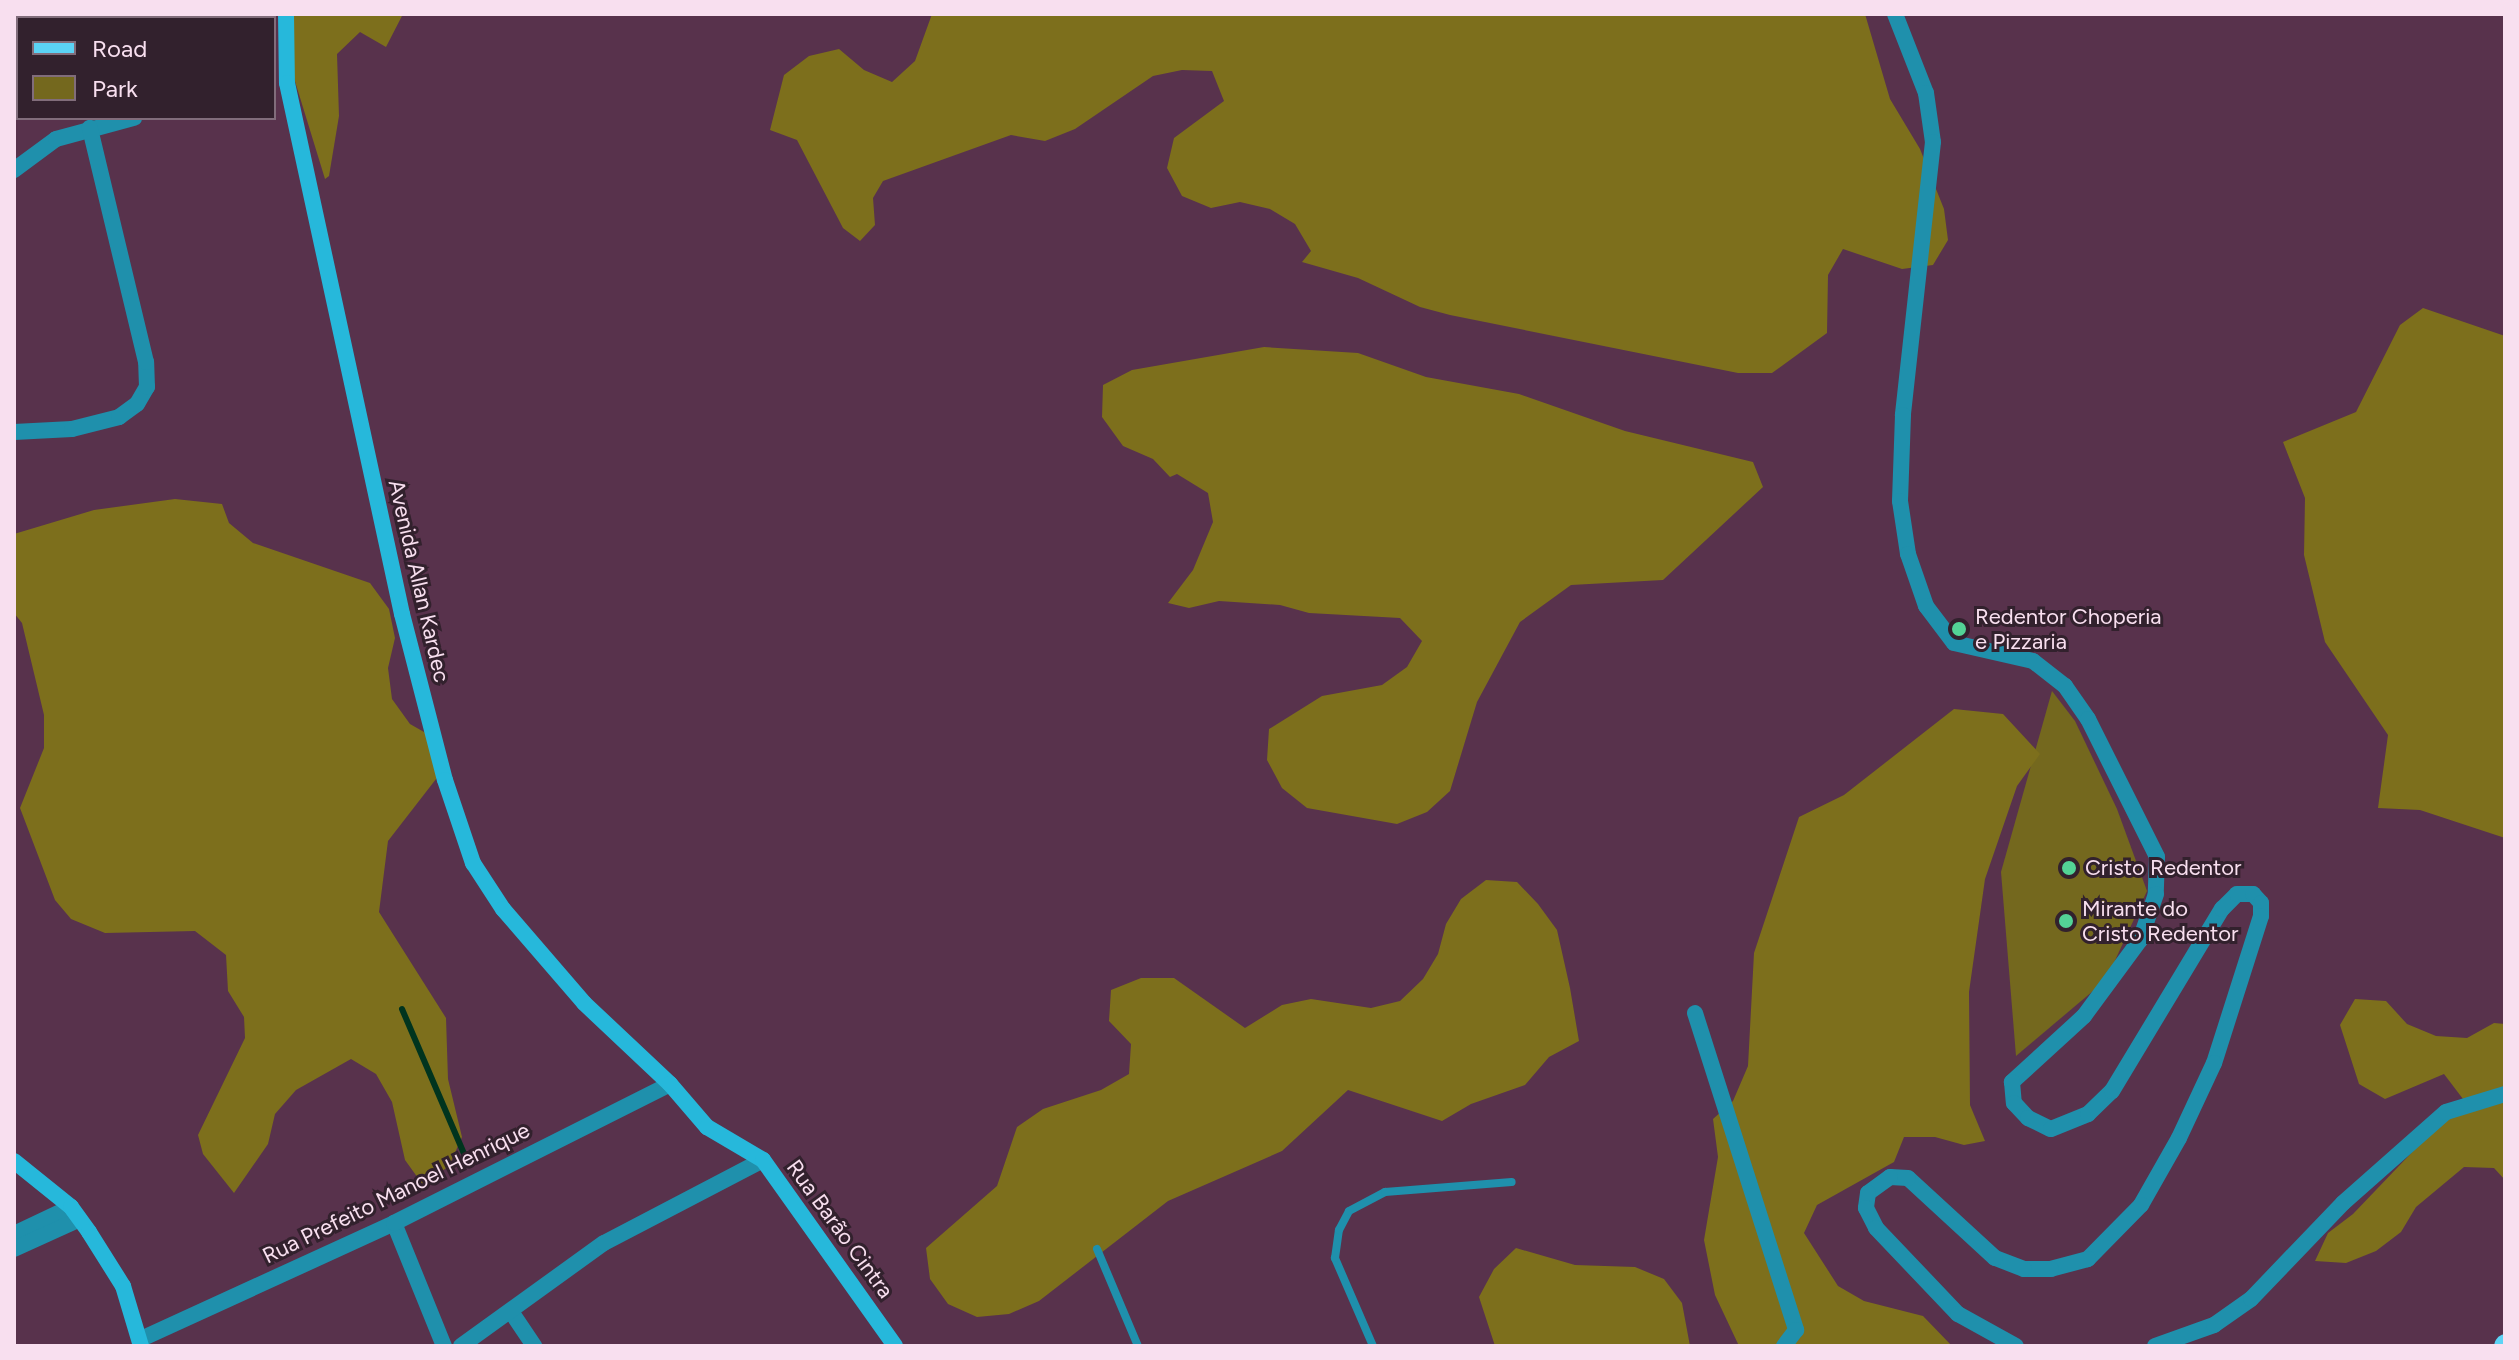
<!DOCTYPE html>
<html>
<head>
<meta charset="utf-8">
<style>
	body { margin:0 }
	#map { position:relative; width:2519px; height:1360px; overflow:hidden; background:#58324c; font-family:Figtree,sans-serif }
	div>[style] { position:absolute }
	.green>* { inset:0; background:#74681e }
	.forest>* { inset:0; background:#7d6f1c }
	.stream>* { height:6px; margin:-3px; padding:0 3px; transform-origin:3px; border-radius:3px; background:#00341e }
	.lane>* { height:8px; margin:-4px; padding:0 4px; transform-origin:4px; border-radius:4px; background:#1f90ac }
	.street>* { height:16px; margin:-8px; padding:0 8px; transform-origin:8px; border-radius:8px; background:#1f90ac }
	.secondary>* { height:16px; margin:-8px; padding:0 8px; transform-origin:8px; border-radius:8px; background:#26b8db }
	.primary>* { height:20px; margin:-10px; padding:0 10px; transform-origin:10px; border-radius:10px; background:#5bd3f5 }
	.dots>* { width:22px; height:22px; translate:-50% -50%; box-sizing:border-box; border:4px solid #32212d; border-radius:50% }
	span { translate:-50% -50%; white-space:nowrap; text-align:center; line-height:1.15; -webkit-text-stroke:6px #32212d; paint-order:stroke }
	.street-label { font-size:22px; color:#f8dfef }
	.poi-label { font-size:22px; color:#f8dfef }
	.left { translate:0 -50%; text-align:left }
	.frame { position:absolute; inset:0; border:16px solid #f8dfef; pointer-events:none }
	.legend { position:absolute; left:16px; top:16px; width:260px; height:104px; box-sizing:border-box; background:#32212d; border:2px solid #816d7b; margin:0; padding:10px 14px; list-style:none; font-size:24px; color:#f8dfef }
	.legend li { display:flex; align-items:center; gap:16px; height:40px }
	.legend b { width:40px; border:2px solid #816d7b }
</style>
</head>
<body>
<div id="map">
	<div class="green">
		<i style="clip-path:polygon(2052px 691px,2075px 721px,2117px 809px,2147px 891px,2106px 980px,2016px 1056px,2001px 872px)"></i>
	</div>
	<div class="forest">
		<i style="clip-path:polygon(287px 14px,403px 14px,386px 47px,360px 32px,337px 54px,339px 116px,329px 176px,325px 179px,286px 52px)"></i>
		<i style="clip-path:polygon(932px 14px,1865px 14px,1890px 99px,1920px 149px,1944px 209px,1948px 240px,1933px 265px,1902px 269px,1843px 249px,1828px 275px,1827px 333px,1772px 373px,1738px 373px,1450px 315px,1420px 307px,1358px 278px,1302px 262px,1311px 251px,1295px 224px,1270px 209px,1240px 202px,1211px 208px,1182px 196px,1167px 168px,1174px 138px,1224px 101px,1212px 71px,1182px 70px,1153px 76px,1075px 129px,1045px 141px,1011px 135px,883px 181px,873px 198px,875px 225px,860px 241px,843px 228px,797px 140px,770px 130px,784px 75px,809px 56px,839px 49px,864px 70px,892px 82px,915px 61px)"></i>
		<i style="clip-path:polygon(2423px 308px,2505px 336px,2505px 838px,2420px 810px,2378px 808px,2388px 735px,2325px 642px,2304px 555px,2305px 498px,2283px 442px,2356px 412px,2400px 325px)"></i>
		<i style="clip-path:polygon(1264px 347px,1358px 353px,1426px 377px,1519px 394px,1625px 431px,1753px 462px,1763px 487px,1663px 580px,1571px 585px,1520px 622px,1477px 702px,1450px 791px,1427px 812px,1397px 824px,1307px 808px,1282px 788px,1267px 760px,1269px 729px,1322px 696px,1382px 685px,1407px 667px,1422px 641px,1400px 618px,1309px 613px,1280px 605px,1219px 601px,1189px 608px,1168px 603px,1193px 570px,1213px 522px,1208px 493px,1177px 474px,1170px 477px,1153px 459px,1123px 446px,1102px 417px,1103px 385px,1132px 370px)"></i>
		<i style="clip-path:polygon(175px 499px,222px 504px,229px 523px,253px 543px,370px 583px,389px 609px,395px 638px,388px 668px,392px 699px,410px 724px,438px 740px,443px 770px,388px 841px,379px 912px,446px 1018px,448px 1079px,462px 1137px,449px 1166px,423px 1185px,405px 1160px,392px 1102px,376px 1074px,351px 1059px,296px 1090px,275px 1114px,268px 1144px,234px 1193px,203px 1154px,198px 1135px,245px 1038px,244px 1017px,228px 991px,226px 955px,195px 931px,105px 933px,71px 919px,55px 900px,20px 808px,44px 748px,44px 715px,22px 623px,14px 613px,14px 534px,94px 510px)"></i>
		<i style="clip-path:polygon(1954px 709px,2003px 714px,2040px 754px,2017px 786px,1985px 879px,1969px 992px,1970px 1105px,1985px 1141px,1964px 1145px,1935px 1137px,1904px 1137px,1894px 1162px,1817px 1205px,1804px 1233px,1838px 1286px,1864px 1301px,1923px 1316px,1952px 1346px,1739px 1346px,1715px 1295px,1704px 1240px,1718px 1157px,1713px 1119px,1733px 1101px,1748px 1066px,1754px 953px,1799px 817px,1844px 795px)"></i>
		<i style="clip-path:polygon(1486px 880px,1517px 882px,1538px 904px,1557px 930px,1570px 988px,1579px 1041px,1549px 1057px,1525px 1085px,1471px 1104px,1442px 1121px,1348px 1090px,1282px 1151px,1168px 1201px,1039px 1301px,1009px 1314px,977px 1317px,948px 1304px,930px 1279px,926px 1248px,997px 1186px,1017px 1127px,1043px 1109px,1101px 1090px,1129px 1074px,1131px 1044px,1109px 1021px,1111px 990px,1141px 978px,1174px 978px,1245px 1028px,1282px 1005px,1311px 999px,1371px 1008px,1400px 1001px,1423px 979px,1438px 954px,1446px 924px,1461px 899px)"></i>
		<i style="clip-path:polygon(2355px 999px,2386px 1001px,2407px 1024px,2436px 1036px,2467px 1038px,2494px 1023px,2505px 1024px,2505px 1180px,2494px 1168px,2464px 1167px,2416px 1207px,2401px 1232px,2376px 1251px,2346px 1263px,2315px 1261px,2328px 1233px,2353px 1214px,2463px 1099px,2444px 1074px,2385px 1099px,2359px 1084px,2340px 1025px)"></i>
		<i style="clip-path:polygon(1516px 1248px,1575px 1265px,1635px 1267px,1664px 1279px,1682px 1303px,1690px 1346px,1495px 1346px,1479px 1297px,1494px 1269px)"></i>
	</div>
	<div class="stream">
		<i style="left:402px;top:1009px;width:170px;rotate:66.8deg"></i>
	</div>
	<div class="lane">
		<i style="left:1097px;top:1249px;width:105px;rotate:67.1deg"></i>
		<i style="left:1373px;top:1346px;width:96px;rotate:-113.4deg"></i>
		<i style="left:1335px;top:1258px;width:28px;rotate:-82deg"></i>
		<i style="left:1339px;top:1230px;width:21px;rotate:-62deg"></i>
		<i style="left:1349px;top:1211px;width:41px;rotate:-27.8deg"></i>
		<i style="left:1385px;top:1192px;width:127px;rotate:-4.5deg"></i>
	</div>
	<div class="street">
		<i style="left:1895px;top:14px;width:85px;rotate:68.6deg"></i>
		<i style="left:1926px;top:93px;width:49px;rotate:81.9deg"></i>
		<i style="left:1933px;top:142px;width:275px;rotate:96.3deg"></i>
		<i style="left:1903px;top:415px;width:86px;rotate:92deg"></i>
		<i style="left:1900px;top:501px;width:54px;rotate:81.4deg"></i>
		<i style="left:1908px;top:554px;width:55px;rotate:70.9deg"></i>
		<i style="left:1926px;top:606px;width:46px;rotate:52.9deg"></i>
		<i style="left:1954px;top:643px;width:81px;rotate:12.8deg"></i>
		<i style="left:2033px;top:661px;width:41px;rotate:38deg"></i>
		<i style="left:2065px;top:686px;width:40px;rotate:55.1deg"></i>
		<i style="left:2088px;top:719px;width:154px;rotate:63.4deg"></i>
		<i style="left:2157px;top:857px;width:37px;rotate:92deg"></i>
		<i style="left:2156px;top:894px;width:49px;rotate:109.2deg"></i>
		<i style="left:2140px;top:940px;width:94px;rotate:126.4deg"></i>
		<i style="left:2084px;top:1016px;width:98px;rotate:137.5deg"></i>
		<i style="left:2012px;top:1082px;width:21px;rotate:85deg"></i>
		<i style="left:2014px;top:1103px;width:21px;rotate:47deg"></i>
		<i style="left:2028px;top:1118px;width:25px;rotate:26deg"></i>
		<i style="left:2051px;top:1129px;width:40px;rotate:-22deg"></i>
		<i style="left:2088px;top:1114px;width:33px;rotate:-44deg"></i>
		<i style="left:2112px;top:1091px;width:213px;rotate:-58.9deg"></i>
		<i style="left:2222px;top:909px;width:21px;rotate:-45deg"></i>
		<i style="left:2237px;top:894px;width:16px"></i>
		<i style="left:2253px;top:894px;width:12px;rotate:48deg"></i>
		<i style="left:2261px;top:903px;width:13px;rotate:90deg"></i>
		<i style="left:2261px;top:916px;width:154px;rotate:107.7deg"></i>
		<i style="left:2214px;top:1063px;width:83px;rotate:115deg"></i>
		<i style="left:2179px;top:1138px;width:77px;rotate:119.6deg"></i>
		<i style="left:2141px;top:1205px;width:76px;rotate:134.5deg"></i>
		<i style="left:2088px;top:1259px;width:38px;rotate:165deg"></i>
		<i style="left:2051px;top:1269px;width:27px;rotate:180deg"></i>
		<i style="left:2024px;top:1269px;width:31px;rotate:-159deg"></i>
		<i style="left:1995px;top:1258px;width:118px;rotate:-137.4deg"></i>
		<i style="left:1908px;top:1178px;width:18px;rotate:-177deg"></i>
		<i style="left:1890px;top:1177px;width:27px;rotate:144deg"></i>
		<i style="left:1868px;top:1193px;width:15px;rotate:98deg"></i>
		<i style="left:1866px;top:1208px;width:22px;rotate:63deg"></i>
		<i style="left:1876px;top:1228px;width:119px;rotate:46.4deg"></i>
		<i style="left:1958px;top:1314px;width:66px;rotate:28.9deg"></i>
		<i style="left:14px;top:170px;width:52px;rotate:-36.4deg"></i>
		<i style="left:56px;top:139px;width:81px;rotate:-15.1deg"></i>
		<i style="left:14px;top:432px;width:58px;rotate:-3deg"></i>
		<i style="left:72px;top:429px;width:49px;rotate:-14.3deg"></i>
		<i style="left:119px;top:417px;width:22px;rotate:-36deg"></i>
		<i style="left:137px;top:404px;width:20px;rotate:-60deg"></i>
		<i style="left:147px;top:387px;width:25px;rotate:-92deg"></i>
		<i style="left:146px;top:362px;width:241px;rotate:-103.5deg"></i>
		<i style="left:1695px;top:1013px;width:333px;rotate:72.3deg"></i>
		<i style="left:1796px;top:1330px;width:20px;rotate:127deg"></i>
		<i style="left:394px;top:1223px;width:133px;rotate:67.9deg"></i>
		<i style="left:14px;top:1234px;width:63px;rotate:-25.3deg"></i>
		<i style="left:14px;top:1249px;width:72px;rotate:-24.4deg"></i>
		<i style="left:512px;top:1313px;width:40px;rotate:56deg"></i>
		<i style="left:141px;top:1339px;width:278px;rotate:-24.6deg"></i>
		<i style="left:394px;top:1223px;width:309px;rotate:-26.7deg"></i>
		<i style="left:461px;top:1346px;width:176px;rotate:-35.8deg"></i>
		<i style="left:604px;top:1243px;width:179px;rotate:-27.6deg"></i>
		<i style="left:2155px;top:1346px;width:63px;rotate:-19.6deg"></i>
		<i style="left:2214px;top:1325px;width:45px;rotate:-35.1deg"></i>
		<i style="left:2251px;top:1299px;width:133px;rotate:-46.2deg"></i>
		<i style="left:2343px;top:1203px;width:137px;rotate:-41.5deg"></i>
		<i style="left:2446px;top:1112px;width:62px;rotate:-17deg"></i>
	</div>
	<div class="secondary">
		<i style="left:286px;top:14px;width:69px;rotate:89.2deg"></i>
		<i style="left:287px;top:83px;width:543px;rotate:77.78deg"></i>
		<i style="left:402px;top:614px;width:171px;rotate:75.5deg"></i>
		<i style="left:445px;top:780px;width:88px;rotate:71.4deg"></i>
		<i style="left:473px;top:863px;width:55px;rotate:56.9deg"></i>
		<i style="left:503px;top:909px;width:124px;rotate:49.2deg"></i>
		<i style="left:584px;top:1003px;width:118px;rotate:43.3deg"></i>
		<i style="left:670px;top:1084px;width:57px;rotate:49.3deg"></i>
		<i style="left:707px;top:1127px;width:65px;rotate:30.5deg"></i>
		<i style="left:763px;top:1160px;width:228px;rotate:54.6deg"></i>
		<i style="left:14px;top:1161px;width:73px;rotate:38.9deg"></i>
		<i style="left:71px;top:1207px;width:31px;rotate:54deg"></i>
		<i style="left:89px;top:1232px;width:64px;rotate:57.8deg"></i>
		<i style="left:123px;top:1286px;width:63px;rotate:73.3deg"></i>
	</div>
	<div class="primary">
		<i style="left:2504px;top:1346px;width:2px;rotate:-63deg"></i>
	</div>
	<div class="dots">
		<i style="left:1959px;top:629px;background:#53d396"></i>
		<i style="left:2069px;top:868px;background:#53d396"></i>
		<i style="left:2066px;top:921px;background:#53d396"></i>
	</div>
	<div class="street-label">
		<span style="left:419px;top:581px;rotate:77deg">Avenida Allan Kardec</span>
		<span style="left:396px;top:1193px;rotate:-26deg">Rua Prefeito Manoel Henrique</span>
		<span style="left:840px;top:1229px;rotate:54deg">Rua Barão Cintra</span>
	</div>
	<div class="poi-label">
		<span class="left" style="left:1975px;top:629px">Redentor Choperia<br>e Pizzaria</span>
		<span class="left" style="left:2085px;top:868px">Cristo Redentor</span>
		<span class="left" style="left:2082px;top:921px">Mirante do<br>Cristo Redentor</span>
	</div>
	<div class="frame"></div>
	<ul class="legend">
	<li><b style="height:10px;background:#5bd3f5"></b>Road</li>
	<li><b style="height:22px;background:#74681e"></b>Park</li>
	</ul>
</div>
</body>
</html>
